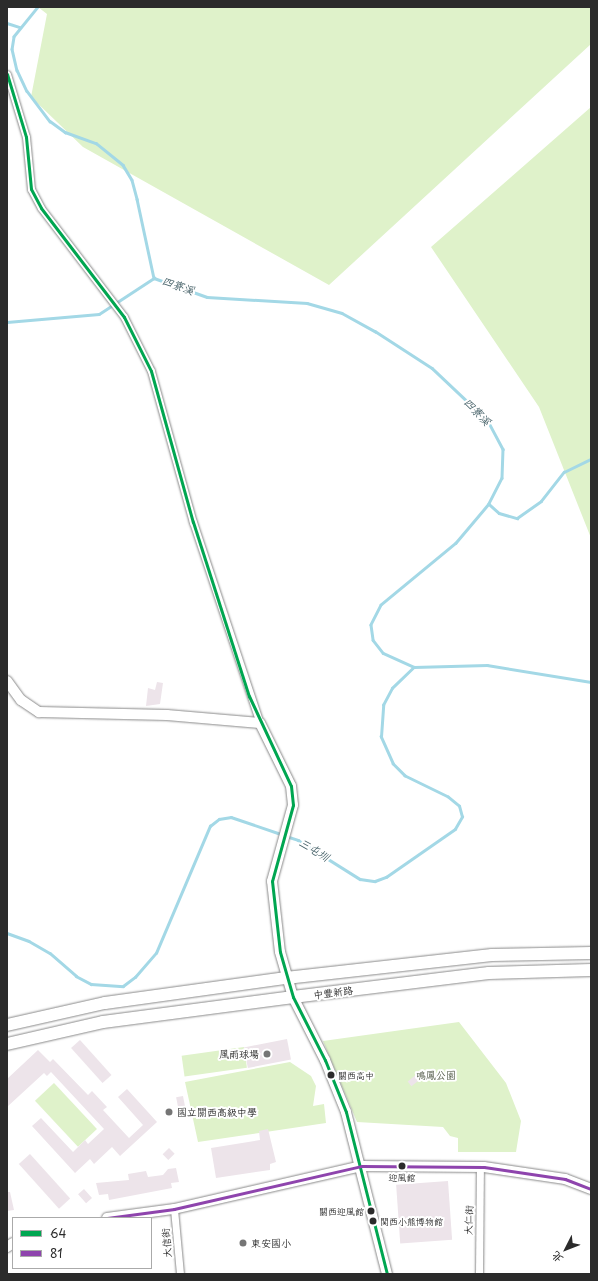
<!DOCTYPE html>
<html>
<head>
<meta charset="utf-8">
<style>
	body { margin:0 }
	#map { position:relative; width:598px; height:1281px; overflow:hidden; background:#fff; font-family:"Playpen Sans","LXGW WenKai TC",sans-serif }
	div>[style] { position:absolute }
	.green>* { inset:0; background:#dff2ca; transform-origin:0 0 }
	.stream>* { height:2.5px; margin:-1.25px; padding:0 1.25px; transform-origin:1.25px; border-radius:1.25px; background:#a3d8e6 }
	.building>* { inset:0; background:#ede4ea; transform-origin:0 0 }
	.roads { filter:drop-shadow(0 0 1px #8a8a8a) drop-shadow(0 0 1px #8a8a8a) }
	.street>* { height:7px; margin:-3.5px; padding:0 3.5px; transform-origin:3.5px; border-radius:3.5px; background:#fff }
	.secondary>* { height:10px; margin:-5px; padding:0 5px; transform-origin:5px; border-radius:5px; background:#fff }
	.primary>* { height:12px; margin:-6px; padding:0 6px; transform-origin:6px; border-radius:6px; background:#fff }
	.bus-1>* { height:3px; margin:-1.5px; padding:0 1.5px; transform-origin:1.5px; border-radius:1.5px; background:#00a651 }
	.bus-2>* { height:3px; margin:-1.5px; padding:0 1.5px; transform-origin:1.5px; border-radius:1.5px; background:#8e44ad }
	.dots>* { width:11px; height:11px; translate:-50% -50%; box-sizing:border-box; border:2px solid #fff; border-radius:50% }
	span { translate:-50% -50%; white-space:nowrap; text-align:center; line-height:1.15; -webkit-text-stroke:4px #fff; paint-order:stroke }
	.bus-label { font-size:9px; color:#2b2b2b }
	.left { translate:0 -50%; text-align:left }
	.right { translate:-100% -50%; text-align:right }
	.street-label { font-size:10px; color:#2b2b2b }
	.poi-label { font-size:10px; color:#2b2b2b }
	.park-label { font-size:10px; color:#525a48 }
	.water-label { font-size:11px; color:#476269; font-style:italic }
	.frame { position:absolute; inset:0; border:8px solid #2b2b2b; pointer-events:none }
	.legend { position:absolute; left:12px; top:1217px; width:140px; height:52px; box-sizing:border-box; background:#fff; border:1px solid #aaa; margin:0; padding:5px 7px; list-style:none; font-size:12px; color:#2b2b2b }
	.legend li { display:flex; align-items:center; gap:8px; height:20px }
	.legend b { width:20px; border:1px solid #aaa }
	.north { position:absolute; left:546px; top:1229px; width:40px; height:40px; -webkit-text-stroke:3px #fff; paint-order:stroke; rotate:228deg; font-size:11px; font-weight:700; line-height:16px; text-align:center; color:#2b2b2b }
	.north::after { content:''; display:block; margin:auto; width:14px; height:18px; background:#2b2b2b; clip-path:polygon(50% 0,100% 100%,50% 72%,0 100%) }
</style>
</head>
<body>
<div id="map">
	<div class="green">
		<i style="clip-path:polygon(38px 7px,591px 7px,591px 44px,329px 285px,83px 147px,31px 97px,47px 14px)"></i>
		<i style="clip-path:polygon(591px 107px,591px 538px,539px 407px,431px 247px)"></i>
		<i style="clip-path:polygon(459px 1022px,506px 1083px,521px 1121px,516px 1152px,458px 1152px,458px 1138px,450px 1136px,443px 1127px,357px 1122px,323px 1041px)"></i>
		<i style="left:244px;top:1047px;width:21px;height:63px;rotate:82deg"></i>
		<i style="clip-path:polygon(290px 1062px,311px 1076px,316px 1086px,313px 1106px,324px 1104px,326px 1123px,198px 1142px,185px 1082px)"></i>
		<i style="left:54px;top:1083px;width:63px;height:26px;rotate:47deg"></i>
	</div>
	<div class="stream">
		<i style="left:38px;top:7px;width:38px;rotate:129deg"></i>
		<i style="left:14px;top:37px;width:12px;rotate:99deg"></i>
		<i style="left:12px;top:49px;width:22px;rotate:77deg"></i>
		<i style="left:17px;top:70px;width:23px;rotate:65deg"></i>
		<i style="left:27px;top:91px;width:38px;rotate:53deg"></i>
		<i style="left:50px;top:121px;width:19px;rotate:36deg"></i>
		<i style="left:65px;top:132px;width:33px;rotate:20deg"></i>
		<i style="left:96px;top:143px;width:35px;rotate:39deg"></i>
		<i style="left:123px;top:165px;width:17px;rotate:59deg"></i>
		<i style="left:132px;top:180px;width:20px;rotate:75deg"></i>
		<i style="left:137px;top:199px;width:81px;rotate:77.9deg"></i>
		<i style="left:7px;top:23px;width:13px;rotate:18deg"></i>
		<i style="left:7px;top:322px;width:92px;rotate:-5deg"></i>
		<i style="left:99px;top:314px;width:66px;rotate:-33.2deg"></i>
		<i style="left:154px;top:278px;width:56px;rotate:19.7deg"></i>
		<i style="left:207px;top:297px;width:100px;rotate:3.4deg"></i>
		<i style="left:307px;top:303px;width:36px;rotate:16deg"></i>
		<i style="left:342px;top:313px;width:38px;rotate:29deg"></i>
		<i style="left:375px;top:331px;width:68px;rotate:33deg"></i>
		<i style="left:432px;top:368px;width:77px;rotate:43.4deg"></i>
		<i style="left:488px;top:421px;width:32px;rotate:62deg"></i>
		<i style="left:503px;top:449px;width:29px;rotate:92deg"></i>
		<i style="left:502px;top:478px;width:29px;rotate:117deg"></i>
		<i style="left:489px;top:504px;width:51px;rotate:130.2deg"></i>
		<i style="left:456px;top:543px;width:97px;rotate:140.4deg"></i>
		<i style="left:381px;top:605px;width:22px;rotate:117deg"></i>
		<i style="left:371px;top:625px;width:15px;rotate:82deg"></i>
		<i style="left:373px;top:640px;width:16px;rotate:52deg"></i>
		<i style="left:383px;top:653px;width:34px;rotate:24deg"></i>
		<i style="left:414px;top:667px;width:73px;rotate:-1.6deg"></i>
		<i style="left:487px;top:665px;width:105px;rotate:9.3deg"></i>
		<i style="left:489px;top:504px;width:13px;rotate:42deg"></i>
		<i style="left:499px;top:513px;width:19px;rotate:16deg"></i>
		<i style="left:517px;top:518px;width:29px;rotate:-35deg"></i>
		<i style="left:541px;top:501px;width:37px;rotate:-52deg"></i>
		<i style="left:564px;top:472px;width:30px;rotate:-26deg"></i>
		<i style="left:286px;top:836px;width:13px;rotate:18deg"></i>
		<i style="left:298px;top:840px;width:73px;rotate:32.2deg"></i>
		<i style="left:360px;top:879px;width:15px;rotate:8deg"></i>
		<i style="left:375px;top:881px;width:12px;rotate:-20deg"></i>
		<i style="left:386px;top:877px;width:84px;rotate:-34.8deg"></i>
		<i style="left:455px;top:829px;width:14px;rotate:-60deg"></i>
		<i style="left:462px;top:817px;width:11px;rotate:-105deg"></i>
		<i style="left:459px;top:806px;width:14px;rotate:-141deg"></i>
		<i style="left:448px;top:797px;width:48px;rotate:-154deg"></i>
		<i style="left:405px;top:776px;width:17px;rotate:-135deg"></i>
		<i style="left:393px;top:764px;width:30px;rotate:-114deg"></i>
		<i style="left:381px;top:737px;width:32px;rotate:-86deg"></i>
		<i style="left:383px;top:705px;width:19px;rotate:-62deg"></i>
		<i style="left:392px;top:688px;width:30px;rotate:-44deg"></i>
		<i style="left:7px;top:933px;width:23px;rotate:20deg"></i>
		<i style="left:29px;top:941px;width:24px;rotate:30deg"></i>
		<i style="left:50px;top:953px;width:35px;rotate:41deg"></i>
		<i style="left:76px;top:976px;width:17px;rotate:28deg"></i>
		<i style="left:91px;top:984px;width:32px;rotate:4deg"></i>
		<i style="left:123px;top:986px;width:15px;rotate:-37deg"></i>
		<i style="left:135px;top:977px;width:32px;rotate:-49deg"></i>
		<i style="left:156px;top:953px;width:138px;rotate:-67deg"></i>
		<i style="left:210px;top:826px;width:11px;rotate:-38deg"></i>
		<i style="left:219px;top:819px;width:12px;rotate:-9deg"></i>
		<i style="left:231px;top:817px;width:53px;rotate:18.8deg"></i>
	</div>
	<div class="building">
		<i style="clip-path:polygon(157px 682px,163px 683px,160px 704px,146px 706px,148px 688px,155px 690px)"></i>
		<i style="left:287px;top:1039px;width:21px;height:44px;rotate:79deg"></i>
		<i style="left:80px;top:1040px;width:47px;height:12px;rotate:48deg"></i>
		<i style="clip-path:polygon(38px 1050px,50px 1062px,53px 1059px,88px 1095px,92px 1091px,107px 1107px,103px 1110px,129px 1138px,143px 1125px,118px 1097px,127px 1089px,157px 1122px,120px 1156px,112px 1147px,94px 1164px,90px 1159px,75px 1173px,32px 1126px,41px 1118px,73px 1152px,85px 1140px,88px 1144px,104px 1129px,51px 1072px,47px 1076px,44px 1073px,7px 1107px,7px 1079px)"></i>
		<i style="left:417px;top:1074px;width:6px;height:12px;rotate:51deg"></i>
		<i style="left:183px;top:1096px;width:15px;height:7px;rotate:79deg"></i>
		<i style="clip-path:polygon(268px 1129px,276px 1162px,270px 1164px,270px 1170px,216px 1178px,211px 1148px,260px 1140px,259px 1131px)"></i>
		<i style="left:169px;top:1148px;width:8px;height:9px;rotate:45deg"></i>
		<i style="left:30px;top:1154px;width:60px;height:15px;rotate:48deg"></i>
		<i style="clip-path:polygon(176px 1168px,179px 1182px,171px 1183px,172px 1188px,109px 1200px,108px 1194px,99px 1195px,96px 1183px,129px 1180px,128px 1174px,146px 1171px,148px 1177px,163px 1175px,168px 1169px)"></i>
		<i style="left:448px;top:1181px;width:59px;height:52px;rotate:86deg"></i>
		<i style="left:84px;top:1189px;width:12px;height:8px;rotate:48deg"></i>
		<i style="clip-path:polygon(7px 1192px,10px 1192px,14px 1210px,7px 1211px)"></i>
	</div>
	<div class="roads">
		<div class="street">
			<i style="left:7px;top:74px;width:66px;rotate:73.2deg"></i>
			<i style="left:26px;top:137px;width:52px;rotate:84.5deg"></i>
			<i style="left:31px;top:189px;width:21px;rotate:62deg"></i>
			<i style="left:41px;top:208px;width:137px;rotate:52.7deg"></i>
			<i style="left:124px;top:317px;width:60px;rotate:63.4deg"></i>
			<i style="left:151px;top:371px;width:157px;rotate:74.5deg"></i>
			<i style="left:193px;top:522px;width:212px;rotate:71.6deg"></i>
			<i style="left:174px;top:1209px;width:65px;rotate:84.7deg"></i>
			<i style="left:479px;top:1274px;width:107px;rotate:-89.5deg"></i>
		</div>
		<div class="secondary">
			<i style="left:7px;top:681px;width:24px;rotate:54deg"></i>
			<i style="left:21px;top:700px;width:22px;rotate:34deg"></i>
			<i style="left:39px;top:712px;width:128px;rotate:1.3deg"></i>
			<i style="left:167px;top:715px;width:93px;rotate:4.9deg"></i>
			<i style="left:260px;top:723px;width:70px;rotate:63.8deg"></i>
			<i style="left:291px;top:786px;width:19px;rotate:84deg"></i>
			<i style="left:293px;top:805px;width:79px;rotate:105.4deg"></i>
			<i style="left:272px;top:881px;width:71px;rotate:83.6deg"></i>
			<i style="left:280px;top:952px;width:47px;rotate:73.9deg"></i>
			<i style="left:293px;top:997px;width:71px;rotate:63.1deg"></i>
			<i style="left:325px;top:1060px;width:56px;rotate:68deg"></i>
			<i style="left:346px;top:1112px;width:167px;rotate:75.8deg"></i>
			<i style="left:107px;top:1218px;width:68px;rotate:-7.7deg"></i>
			<i style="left:174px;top:1209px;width:193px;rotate:-12.9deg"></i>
			<i style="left:362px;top:1166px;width:122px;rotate:0.5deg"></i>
			<i style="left:484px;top:1167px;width:82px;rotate:8.4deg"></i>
			<i style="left:565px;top:1179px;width:28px;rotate:21deg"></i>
			<i style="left:7px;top:1247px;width:7px;rotate:-34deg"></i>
		</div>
		<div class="primary">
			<i style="left:7px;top:1025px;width:100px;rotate:-12.7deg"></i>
			<i style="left:105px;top:1003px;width:183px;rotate:-7.9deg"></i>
			<i style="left:286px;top:978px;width:207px;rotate:-6.4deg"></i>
			<i style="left:492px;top:955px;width:99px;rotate:-1.2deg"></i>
			<i style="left:7px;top:1044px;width:98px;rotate:-12.9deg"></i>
			<i style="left:103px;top:1022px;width:192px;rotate:-7.5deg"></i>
			<i style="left:293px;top:997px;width:197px;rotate:-7deg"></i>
			<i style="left:489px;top:973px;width:102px;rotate:-1.7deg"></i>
		</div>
	</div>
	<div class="bus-1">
		<i style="left:7px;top:74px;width:66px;rotate:73.2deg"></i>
		<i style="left:26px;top:137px;width:52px;rotate:84.5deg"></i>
		<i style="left:31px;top:189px;width:21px;rotate:62deg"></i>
		<i style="left:41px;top:208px;width:137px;rotate:52.7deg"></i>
		<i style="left:124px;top:317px;width:60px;rotate:63.4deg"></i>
		<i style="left:151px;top:371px;width:157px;rotate:74.5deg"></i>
		<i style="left:193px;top:522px;width:183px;rotate:72.2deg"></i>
		<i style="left:249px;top:696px;width:99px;rotate:65deg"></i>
		<i style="left:291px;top:786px;width:19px;rotate:84deg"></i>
		<i style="left:293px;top:805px;width:79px;rotate:105.4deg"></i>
		<i style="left:272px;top:881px;width:71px;rotate:83.6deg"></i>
		<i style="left:280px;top:952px;width:47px;rotate:73.9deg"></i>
		<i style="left:293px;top:997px;width:71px;rotate:63.1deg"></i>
		<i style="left:325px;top:1060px;width:56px;rotate:68deg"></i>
		<i style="left:346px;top:1112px;width:167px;rotate:75.8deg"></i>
	</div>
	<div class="bus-2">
		<i style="left:107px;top:1218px;width:68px;rotate:-7.7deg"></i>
		<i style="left:174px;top:1209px;width:193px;rotate:-12.9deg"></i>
		<i style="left:362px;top:1166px;width:122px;rotate:0.5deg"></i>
		<i style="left:484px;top:1167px;width:82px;rotate:8.4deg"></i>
		<i style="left:565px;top:1179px;width:28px;rotate:21deg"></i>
	</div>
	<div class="dots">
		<i style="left:267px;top:1054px;background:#757575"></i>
		<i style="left:331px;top:1075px;background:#2b2b2b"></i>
		<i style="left:169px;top:1112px;background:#757575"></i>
		<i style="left:402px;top:1166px;background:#2b2b2b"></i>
		<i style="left:371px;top:1211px;background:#2b2b2b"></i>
		<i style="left:373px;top:1221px;background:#2b2b2b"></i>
		<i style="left:243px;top:1243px;background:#757575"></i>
	</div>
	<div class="bus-label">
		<span class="left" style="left:338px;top:1075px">關西高中</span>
		<span style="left:402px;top:1177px">迎風館</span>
		<span class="right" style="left:364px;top:1211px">關西迎風館</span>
		<span class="left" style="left:380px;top:1221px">関西小熊博物館</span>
	</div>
	<div class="street-label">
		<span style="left:333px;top:992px;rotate:-7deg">中豐新路</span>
		<span style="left:468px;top:1220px;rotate:-88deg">大仁街</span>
		<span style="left:166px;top:1243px;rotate:-95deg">大信街</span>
	</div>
	<div class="poi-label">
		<span class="right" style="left:259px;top:1054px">風雨球場</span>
		<span class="left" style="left:177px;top:1112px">國立關西高級中學</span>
		<span class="left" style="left:251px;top:1243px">東安國小</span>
	</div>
	<div class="park-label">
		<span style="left:436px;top:1075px">鳴鳳公園</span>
	</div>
	<div class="water-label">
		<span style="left:178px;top:286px;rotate:20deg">四寮溪</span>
		<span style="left:477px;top:412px;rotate:46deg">四寮溪</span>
		<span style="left:314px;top:850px;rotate:31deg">三屯圳</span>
	</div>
	<div class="frame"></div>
	<ul class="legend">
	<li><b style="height:5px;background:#00a651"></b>64</li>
	<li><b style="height:5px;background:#8e44ad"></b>81</li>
	</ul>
	<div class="north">北</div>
</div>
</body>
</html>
